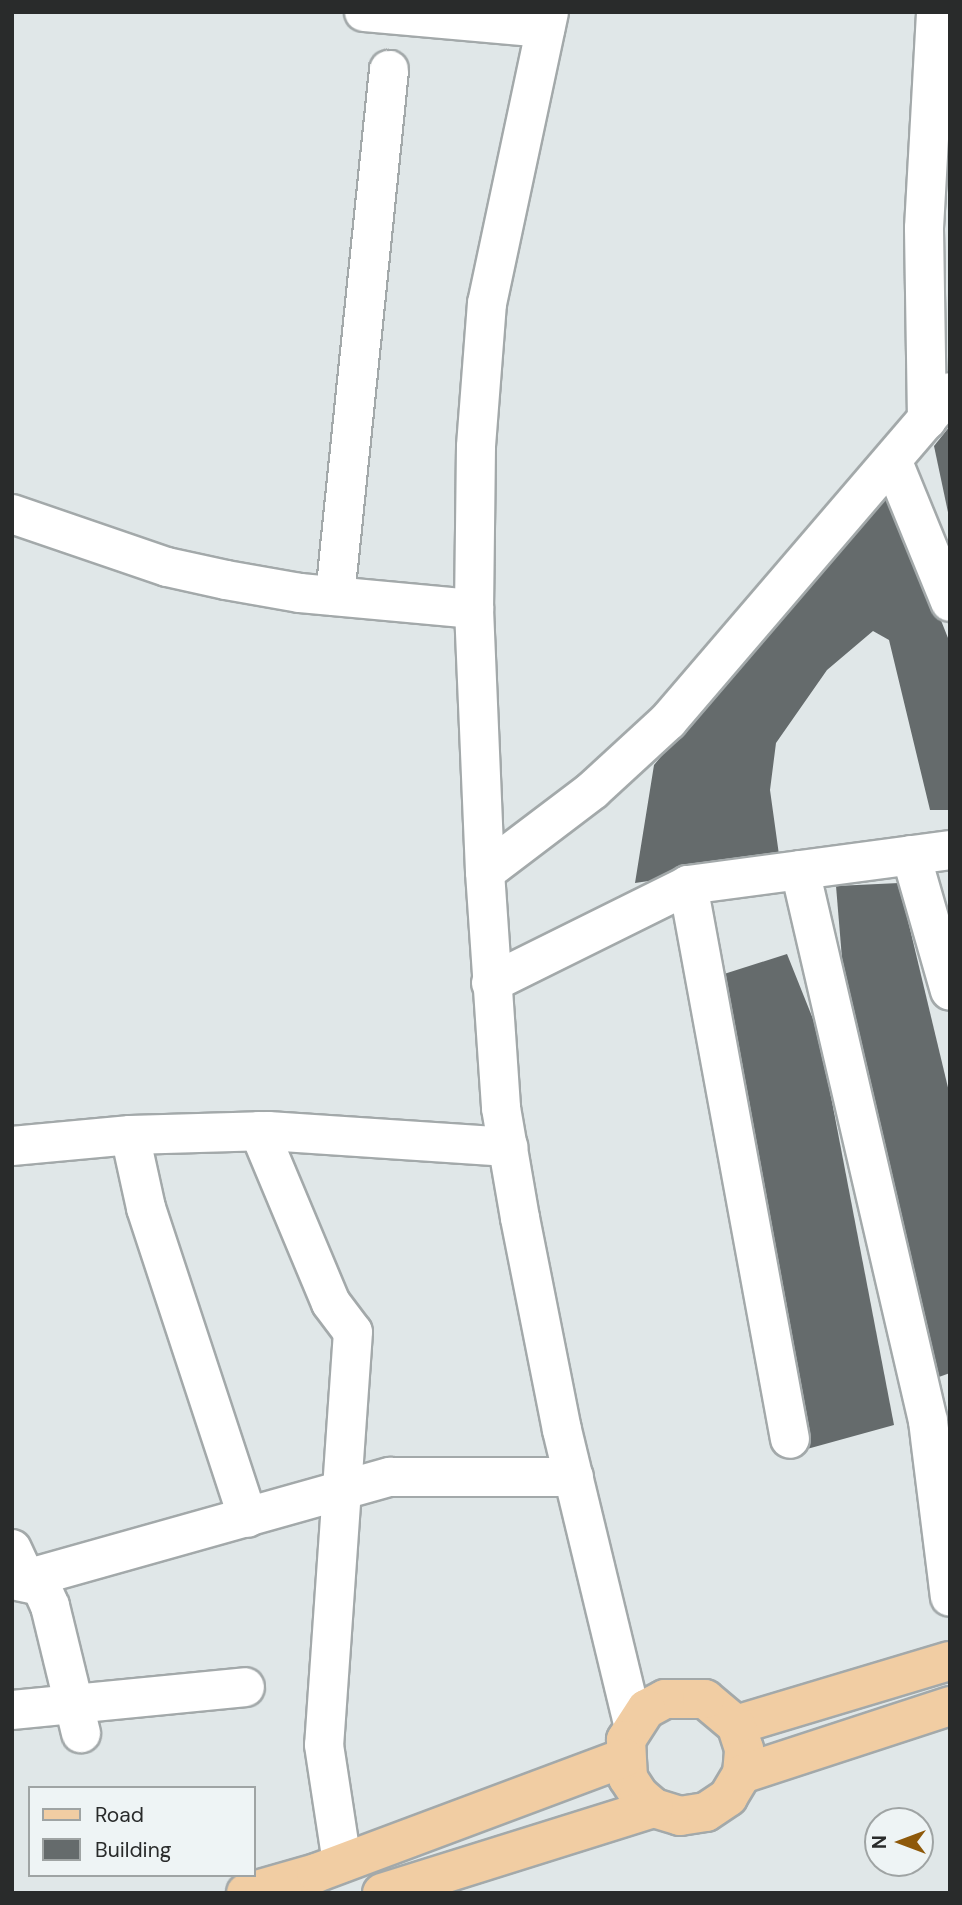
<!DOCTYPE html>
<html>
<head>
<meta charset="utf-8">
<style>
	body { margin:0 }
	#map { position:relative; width:962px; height:1905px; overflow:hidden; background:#e0e7e8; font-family:"DM Sans",sans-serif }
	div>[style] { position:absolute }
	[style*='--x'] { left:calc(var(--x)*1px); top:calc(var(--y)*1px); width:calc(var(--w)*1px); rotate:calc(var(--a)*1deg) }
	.building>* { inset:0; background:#656b6c }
	.roads { filter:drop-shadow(2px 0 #a3a9aa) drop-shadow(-2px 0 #a3a9aa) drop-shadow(0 2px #a3a9aa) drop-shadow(0 -2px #a3a9aa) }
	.minor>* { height:38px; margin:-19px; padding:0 19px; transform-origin:19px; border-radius:19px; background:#fff }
	.major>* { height:38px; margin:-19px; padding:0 19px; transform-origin:19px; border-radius:19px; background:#f1cda3 }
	span { translate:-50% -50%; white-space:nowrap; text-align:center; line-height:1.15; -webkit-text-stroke:7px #eef4f5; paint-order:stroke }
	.frame { position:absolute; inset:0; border:14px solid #292b2b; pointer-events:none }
	.legend { position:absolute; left:28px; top:1786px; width:228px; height:91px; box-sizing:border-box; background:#eef4f5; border:2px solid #9fa4a4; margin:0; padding:9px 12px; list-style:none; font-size:21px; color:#292b2b }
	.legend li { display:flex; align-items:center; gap:14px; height:35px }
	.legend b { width:35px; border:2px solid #9fa4a4 }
	.north { position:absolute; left:864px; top:1807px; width:70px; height:70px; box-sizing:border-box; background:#eef4f5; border:2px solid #9fa4a4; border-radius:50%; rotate:270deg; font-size:19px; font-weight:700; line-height:28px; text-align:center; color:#292b2b }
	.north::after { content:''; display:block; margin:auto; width:24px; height:32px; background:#8e590a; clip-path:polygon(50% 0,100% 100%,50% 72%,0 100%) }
</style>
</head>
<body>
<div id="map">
	<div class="building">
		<i style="clip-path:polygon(950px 426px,950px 517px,949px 517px,934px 446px)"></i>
		<i style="clip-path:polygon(887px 485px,950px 643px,950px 810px,930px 810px,889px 640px,873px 631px,827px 670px,776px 743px,770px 790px,780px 862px,635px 883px,654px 765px)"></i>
		<i style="clip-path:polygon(899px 883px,950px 1096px,950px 1373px,936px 1378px,848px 1031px,836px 886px)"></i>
		<i style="clip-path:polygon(787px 954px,819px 1034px,894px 1425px,807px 1449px,724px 974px)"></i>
	</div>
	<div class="roads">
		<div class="minor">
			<i style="--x:364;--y:12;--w:182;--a:5.1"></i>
			<i style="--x:549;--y:12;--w:298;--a:102"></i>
			<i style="--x:487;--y:303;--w:144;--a:94.4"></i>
			<i style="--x:476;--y:447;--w:162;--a:90.7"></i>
			<i style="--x:474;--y:609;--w:263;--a:87.6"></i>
			<i style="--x:485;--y:872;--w:237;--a:86.1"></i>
			<i style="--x:501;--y:1108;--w:112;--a:80.2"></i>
			<i style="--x:520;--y:1218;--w:216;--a:78.8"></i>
			<i style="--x:562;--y:1430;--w:302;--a:76.4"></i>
			<i style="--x:927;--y:420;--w:192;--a:-90.9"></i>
			<i style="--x:924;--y:228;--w:216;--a:-86.8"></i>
			<i style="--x:893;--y:462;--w:151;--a:67.8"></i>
			<i style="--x:12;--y:514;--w:164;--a:18.9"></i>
			<i style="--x:167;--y:567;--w:60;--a:12.4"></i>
			<i style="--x:226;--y:580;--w:75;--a:10"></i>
			<i style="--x:300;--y:593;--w:175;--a:5.3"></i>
			<i style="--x:335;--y:596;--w:529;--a:-84.14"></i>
			<i style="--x:911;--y:855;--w:141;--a:74"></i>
			<i style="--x:800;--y:870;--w:566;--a:76.92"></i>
			<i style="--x:928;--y:1421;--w:177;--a:82.9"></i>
			<i style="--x:485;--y:872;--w:136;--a:-37.2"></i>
			<i style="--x:593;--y:790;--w:102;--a:-42.6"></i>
			<i style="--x:668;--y:721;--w:433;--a:-49.4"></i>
			<i style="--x:688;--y:885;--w:563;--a:79.57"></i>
			<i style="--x:491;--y:983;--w:220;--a:-26.4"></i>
			<i style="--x:688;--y:885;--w:264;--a:-7.6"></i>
			<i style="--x:259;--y:1131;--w:186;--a:67.3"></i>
			<i style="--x:331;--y:1303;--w:36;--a:53"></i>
			<i style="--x:353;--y:1332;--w:414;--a:94"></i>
			<i style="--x:324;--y:1745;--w:119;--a:81.3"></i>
			<i style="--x:130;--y:1135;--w:138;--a:-1.7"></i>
			<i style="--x:268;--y:1131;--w:241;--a:3.8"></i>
			<i style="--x:12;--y:1146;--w:119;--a:-5.3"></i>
			<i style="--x:130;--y:1135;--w:75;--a:77.6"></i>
			<i style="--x:146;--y:1208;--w:326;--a:71.8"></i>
			<i style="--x:12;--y:1549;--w:33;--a:65"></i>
			<i style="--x:26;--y:1579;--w:378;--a:-15.7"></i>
			<i style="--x:390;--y:1477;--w:184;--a:0"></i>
			<i style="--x:12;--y:1580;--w:30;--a:12"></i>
			<i style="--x:41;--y:1586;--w:22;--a:66"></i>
			<i style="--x:50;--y:1606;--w:131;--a:76.3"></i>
			<i style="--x:12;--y:1710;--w:234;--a:-5.6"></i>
		</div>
		<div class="major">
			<i style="--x:736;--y:1725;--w:223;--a:-16.7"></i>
			<i style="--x:742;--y:1774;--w:25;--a:-85"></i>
			<i style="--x:744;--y:1749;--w:25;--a:-108"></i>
			<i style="--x:736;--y:1725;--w:40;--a:-140"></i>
			<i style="--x:705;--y:1699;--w:40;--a:180"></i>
			<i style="--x:665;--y:1699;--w:21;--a:152"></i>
			<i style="--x:646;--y:1709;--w:37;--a:123"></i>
			<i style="--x:626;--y:1740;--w:38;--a:87"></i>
			<i style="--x:628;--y:1778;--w:20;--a:57"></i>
			<i style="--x:639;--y:1795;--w:20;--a:41"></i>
			<i style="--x:654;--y:1808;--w:27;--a:17"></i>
			<i style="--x:680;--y:1816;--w:26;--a:-9"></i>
			<i style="--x:706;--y:1812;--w:27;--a:-34"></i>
			<i style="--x:728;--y:1797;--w:27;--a:-59"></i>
			<i style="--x:742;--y:1774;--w:219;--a:-18.1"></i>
			<i style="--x:246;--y:1893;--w:73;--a:-15.9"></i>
			<i style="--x:316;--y:1873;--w:329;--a:-20.5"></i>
			<i style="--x:382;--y:1893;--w:285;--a:-17.4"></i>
		</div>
	</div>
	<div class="frame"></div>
	<ul class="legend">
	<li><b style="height:9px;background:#f1cda3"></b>Road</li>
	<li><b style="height:19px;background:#656b6c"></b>Building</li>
	</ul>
	<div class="north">N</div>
</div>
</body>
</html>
